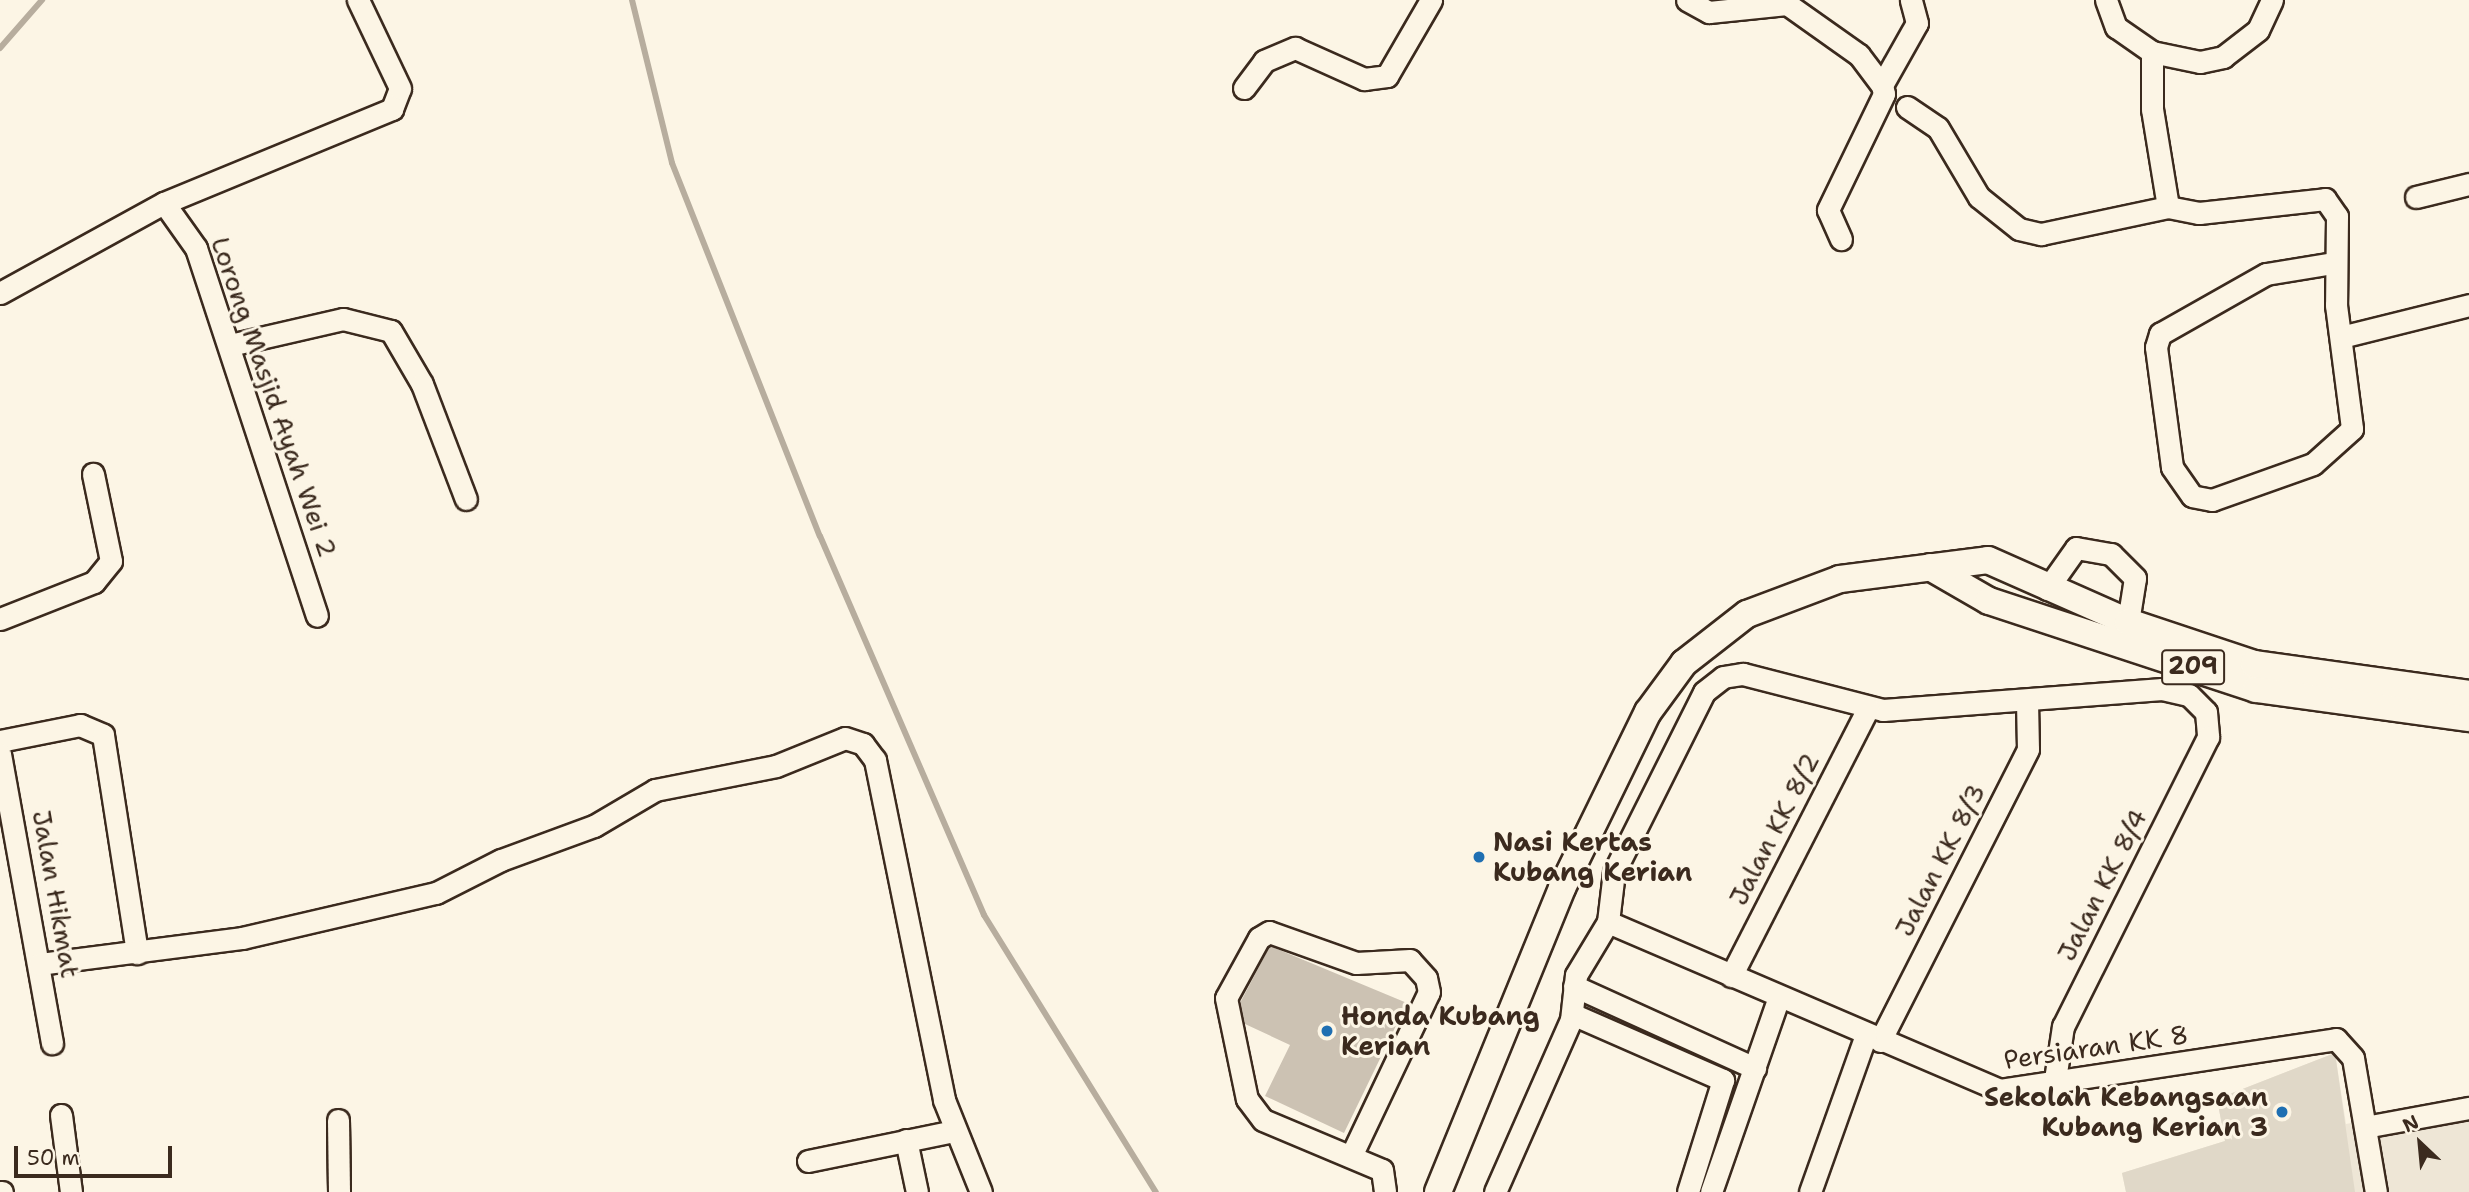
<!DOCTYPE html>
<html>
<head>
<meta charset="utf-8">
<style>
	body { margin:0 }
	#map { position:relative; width:2469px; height:1192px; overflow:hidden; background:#fcf5e5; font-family:"Shantell Sans",sans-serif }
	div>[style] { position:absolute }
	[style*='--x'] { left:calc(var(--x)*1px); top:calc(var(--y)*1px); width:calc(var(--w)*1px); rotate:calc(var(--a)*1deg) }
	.built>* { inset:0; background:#eee6d6 }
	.green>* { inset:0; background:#e0d8c8 }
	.stream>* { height:6px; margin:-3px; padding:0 3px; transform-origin:3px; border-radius:3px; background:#b7ad9e }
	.building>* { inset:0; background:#ccc2b3 }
	.roads { filter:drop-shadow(2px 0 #3b2a1e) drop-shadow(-2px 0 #3b2a1e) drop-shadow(0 2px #3b2a1e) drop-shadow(0 -2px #3b2a1e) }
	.minor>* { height:21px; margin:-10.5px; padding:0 10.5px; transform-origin:10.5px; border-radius:10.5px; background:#fcf5e5 }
	.major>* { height:26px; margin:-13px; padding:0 13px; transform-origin:13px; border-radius:13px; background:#fcf5e5 }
	.dots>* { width:19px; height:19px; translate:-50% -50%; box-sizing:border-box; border:4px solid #fcf5e5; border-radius:50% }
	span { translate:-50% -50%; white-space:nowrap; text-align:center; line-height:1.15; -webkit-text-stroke:6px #fcf5e5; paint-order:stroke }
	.shield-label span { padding:2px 5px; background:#fcf5e5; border:2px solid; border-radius:5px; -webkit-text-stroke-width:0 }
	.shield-label { font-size:24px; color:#3b2a1e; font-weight:700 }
	.street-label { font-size:26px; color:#3b2a1e }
	.poi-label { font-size:26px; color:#3b2a1e; font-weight:700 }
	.left { translate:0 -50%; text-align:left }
	.right { translate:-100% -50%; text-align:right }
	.north { position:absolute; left:2385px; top:1108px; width:70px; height:70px; -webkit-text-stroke:5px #fcf5e5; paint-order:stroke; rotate:334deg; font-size:19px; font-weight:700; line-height:28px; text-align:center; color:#3b2a1e }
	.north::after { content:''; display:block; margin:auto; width:24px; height:32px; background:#3b2a1e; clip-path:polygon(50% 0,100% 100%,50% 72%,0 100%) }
	.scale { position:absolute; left:14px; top:1146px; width:158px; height:32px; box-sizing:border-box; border:4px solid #3b2a1e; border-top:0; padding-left:9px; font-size:21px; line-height:24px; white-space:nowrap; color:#3b2a1e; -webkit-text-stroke:5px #fcf5e5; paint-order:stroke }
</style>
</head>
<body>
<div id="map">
	<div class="built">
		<i style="clip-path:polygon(2335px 1053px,2346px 1124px,2469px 1101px,2469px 1192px,2126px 1192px,2122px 1173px,2225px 1141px,2217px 1099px)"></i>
	</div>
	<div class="green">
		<i style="clip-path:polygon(2335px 1053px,2355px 1192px,2126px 1192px,2122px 1173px,2225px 1141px,2217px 1099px)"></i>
	</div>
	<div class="stream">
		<i style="--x:632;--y:0;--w:168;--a:76.2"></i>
		<i style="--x:672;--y:163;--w:401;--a:68.4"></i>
		<i style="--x:820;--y:536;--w:413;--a:66.6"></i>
		<i style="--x:984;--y:915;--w:326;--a:58.2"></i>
		<i style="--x:0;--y:48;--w:64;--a:-48.8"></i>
	</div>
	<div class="building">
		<i style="clip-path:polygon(1270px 946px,1407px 1003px,1344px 1133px,1265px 1096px,1290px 1045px,1245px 1024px,1240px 1003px)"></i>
	</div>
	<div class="roads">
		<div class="minor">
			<i style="--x:1687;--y:0;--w:25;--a:29"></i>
			<i style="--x:1709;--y:12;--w:78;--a:-5.9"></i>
			<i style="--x:1787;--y:4;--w:88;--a:35.3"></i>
			<i style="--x:1859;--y:55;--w:38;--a:53"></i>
			<i style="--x:1882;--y:85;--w:9;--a:77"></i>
			<i style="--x:1884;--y:94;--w:129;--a:115.8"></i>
			<i style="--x:1828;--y:210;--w:32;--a:66"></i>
			<i style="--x:2106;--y:0;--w:29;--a:70"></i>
			<i style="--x:2116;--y:27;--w:44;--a:34.8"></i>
			<i style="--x:2152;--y:52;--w:57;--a:90"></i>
			<i style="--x:2152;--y:109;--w:99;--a:80.7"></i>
			<i style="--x:2168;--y:207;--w:32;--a:11"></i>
			<i style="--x:2199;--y:213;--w:127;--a:-6.3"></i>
			<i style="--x:2325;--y:199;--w:21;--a:55"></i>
			<i style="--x:2337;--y:216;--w:89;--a:90.6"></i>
			<i style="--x:2336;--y:305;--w:125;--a:82.6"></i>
			<i style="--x:2352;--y:429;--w:52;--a:138.1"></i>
			<i style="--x:2313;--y:464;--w:107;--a:160.4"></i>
			<i style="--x:2212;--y:500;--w:20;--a:-169"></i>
			<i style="--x:2192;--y:496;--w:35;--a:-125"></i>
			<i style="--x:2172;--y:467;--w:121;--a:-97.6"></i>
			<i style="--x:2156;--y:347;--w:14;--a:-73"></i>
			<i style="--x:2160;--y:334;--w:122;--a:-29.5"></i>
			<i style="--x:2266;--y:274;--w:68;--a:-9.3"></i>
			<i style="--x:2152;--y:52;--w:49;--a:11.8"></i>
			<i style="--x:2200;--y:62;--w:24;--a:-12"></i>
			<i style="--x:2223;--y:57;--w:44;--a:-37.6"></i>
			<i style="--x:2258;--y:30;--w:33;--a:-65"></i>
			<i style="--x:1882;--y:85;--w:71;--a:-60.6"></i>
			<i style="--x:1917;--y:23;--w:24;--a:-105"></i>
			<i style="--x:1244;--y:88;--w:34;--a:-53"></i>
			<i style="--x:1264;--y:61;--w:34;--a:-23"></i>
			<i style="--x:1295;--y:48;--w:76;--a:24.2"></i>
			<i style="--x:1364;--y:79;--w:23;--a:-7"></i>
			<i style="--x:1387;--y:76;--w:88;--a:-59.9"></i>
			<i style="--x:1907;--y:107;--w:37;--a:34"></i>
			<i style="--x:1938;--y:128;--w:80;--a:59.3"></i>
			<i style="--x:1979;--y:197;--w:51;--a:38.7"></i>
			<i style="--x:2019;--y:229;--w:23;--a:13"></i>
			<i style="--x:2041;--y:234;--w:130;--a:-12"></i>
			<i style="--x:2416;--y:197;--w:55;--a:-13.8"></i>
			<i style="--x:164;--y:203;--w:55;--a:54.6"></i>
			<i style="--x:196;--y:248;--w:387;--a:71.8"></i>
			<i style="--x:0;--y:293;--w:187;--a:-28.8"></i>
			<i style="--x:164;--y:203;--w:247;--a:-22.4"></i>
			<i style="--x:392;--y:109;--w:22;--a:-69"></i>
			<i style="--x:400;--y:88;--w:98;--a:-115.5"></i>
			<i style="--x:2341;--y:337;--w:132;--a:-14"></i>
			<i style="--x:230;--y:345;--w:116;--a:-13"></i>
			<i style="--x:343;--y:319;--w:49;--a:14"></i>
			<i style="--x:391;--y:331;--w:61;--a:59.7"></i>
			<i style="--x:422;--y:384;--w:123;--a:69.1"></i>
			<i style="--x:2047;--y:589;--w:50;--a:-54.7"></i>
			<i style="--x:2076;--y:548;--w:36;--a:10"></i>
			<i style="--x:2111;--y:554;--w:34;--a:45"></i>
			<i style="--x:2135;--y:578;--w:45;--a:99"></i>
			<i style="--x:0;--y:619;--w:101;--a:-21.5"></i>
			<i style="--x:94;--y:582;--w:27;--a:-51"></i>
			<i style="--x:111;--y:561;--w:89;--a:-101.7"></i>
			<i style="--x:0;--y:741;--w:82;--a:-11.3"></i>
			<i style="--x:80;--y:725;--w:25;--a:23"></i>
			<i style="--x:103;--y:735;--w:221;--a:81.1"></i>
			<i style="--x:0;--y:754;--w:294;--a:79.8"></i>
			<i style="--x:1608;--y:922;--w:50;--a:-83.2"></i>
			<i style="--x:1614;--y:872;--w:201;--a:-63.4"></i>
			<i style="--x:1704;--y:692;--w:24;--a:-38"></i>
			<i style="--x:1723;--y:677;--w:20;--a:-9"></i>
			<i style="--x:1743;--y:674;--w:145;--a:14.4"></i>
			<i style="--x:1883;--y:710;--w:280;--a:-4.3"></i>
			<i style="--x:2162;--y:689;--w:28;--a:13"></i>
			<i style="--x:2189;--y:695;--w:24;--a:45"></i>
			<i style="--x:2206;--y:712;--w:25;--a:85"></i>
			<i style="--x:2208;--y:737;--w:323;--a:116.6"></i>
			<i style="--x:2063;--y:1026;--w:61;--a:98.5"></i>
			<i style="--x:1608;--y:922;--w:426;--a:23.2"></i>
			<i style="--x:2000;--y:1090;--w:340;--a:-8.6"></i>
			<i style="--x:2336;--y:1039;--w:25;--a:48"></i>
			<i style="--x:2353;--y:1058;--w:136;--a:80.3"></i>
			<i style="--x:39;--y:964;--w:205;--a:-7.3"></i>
			<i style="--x:242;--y:938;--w:199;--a:-13.1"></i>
			<i style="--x:436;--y:893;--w:73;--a:-26.9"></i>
			<i style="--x:501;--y:860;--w:99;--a:-20.1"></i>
			<i style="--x:594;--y:826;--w:71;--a:-30.5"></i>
			<i style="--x:655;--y:790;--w:123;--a:-11.2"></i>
			<i style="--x:776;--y:766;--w:74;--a:-22.1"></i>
			<i style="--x:845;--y:738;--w:19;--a:18"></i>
			<i style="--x:863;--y:744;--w:20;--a:53"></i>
			<i style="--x:875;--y:760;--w:347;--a:78.5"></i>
			<i style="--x:944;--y:1100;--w:99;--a:68.1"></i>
			<i style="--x:1731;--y:976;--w:301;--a:-62.9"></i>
			<i style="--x:1574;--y:986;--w:199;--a:24.4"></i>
			<i style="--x:1572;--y:1014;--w:165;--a:23.6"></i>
			<i style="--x:1723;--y:1080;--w:117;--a:107.4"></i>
			<i style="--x:1880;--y:1041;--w:327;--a:-63.1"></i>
			<i style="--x:2028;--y:749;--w:49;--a:-91.2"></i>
			<i style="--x:61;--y:1115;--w:78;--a:82.6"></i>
			<i style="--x:338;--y:1120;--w:72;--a:89.2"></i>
			<i style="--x:2365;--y:1127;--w:106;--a:-10.4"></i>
			<i style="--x:906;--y:1140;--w:53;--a:78.1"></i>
			<i style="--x:1352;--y:1154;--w:179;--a:-64.6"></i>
			<i style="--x:1429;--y:992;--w:14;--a:-102"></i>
			<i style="--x:1426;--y:978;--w:24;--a:-132"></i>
			<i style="--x:1410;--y:960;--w:54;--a:176.8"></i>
			<i style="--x:1356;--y:963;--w:92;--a:-160.4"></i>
			<i style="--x:1269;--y:932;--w:12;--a:149"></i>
			<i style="--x:1259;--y:938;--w:68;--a:118.8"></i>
			<i style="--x:1226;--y:998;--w:103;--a:78.3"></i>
			<i style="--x:1247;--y:1099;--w:26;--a:53"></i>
			<i style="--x:1263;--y:1120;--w:129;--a:22.8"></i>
			<i style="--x:1382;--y:1170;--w:22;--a:82"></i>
			<i style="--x:808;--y:1161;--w:149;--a:-11.6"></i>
			<i style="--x:0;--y:1192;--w:2;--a:0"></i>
			<i style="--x:1495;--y:1192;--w:188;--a:-66.2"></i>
			<i style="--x:1571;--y:1020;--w:45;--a:-83.7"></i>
			<i style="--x:1576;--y:975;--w:62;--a:-58.9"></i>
			<i style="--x:1711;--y:1192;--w:207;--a:-70.8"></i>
			<i style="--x:1810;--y:1192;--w:167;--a:-70.4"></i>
		</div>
		<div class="major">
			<i style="--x:1930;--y:567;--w:68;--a:30"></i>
			<i style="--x:1989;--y:601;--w:281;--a:18.2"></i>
			<i style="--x:2256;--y:689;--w:215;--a:7.8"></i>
			<i style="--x:1438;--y:1192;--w:328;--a:-67.8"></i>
			<i style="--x:1562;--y:888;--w:196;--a:-64"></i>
			<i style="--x:1648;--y:712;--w:61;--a:-53.7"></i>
			<i style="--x:1684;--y:663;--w:80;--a:-37.9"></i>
			<i style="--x:1747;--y:614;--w:99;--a:-20.6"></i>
			<i style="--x:1840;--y:579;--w:149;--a:-7.3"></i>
			<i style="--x:1988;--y:560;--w:153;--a:23.9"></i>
			<i style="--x:2128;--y:622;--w:133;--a:18.4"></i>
			<i style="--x:2254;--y:664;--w:217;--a:7.9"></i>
		</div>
	</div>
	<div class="dots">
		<i style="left:1479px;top:857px;background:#1f6fb2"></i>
		<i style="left:1327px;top:1031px;background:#1f6fb2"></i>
		<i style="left:2282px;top:1112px;background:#1f6fb2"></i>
	</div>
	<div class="shield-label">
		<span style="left:2193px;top:667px">209</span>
	</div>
	<div class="street-label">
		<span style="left:274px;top:397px;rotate:71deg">Lorong Masjid Ayah Wei 2</span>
		<span style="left:1774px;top:829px;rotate:-63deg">Jalan KK 8/2</span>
		<span style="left:1940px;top:860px;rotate:-63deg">Jalan KK 8/3</span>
		<span style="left:2102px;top:885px;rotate:-63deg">Jalan KK 8/4</span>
		<span style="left:56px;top:894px;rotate:80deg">Jalan Hikmat</span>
		<span style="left:2096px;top:1047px;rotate:-8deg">Persiaran KK 8</span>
	</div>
	<div class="poi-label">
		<span class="left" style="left:1493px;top:857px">Nasi Kertas<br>Kubang Kerian</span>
		<span class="left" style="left:1341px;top:1031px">Honda Kubang<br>Kerian</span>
		<span class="right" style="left:2268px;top:1112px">Sekolah Kebangsaan<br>Kubang Kerian 3</span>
	</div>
	<div class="north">N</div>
	<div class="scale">50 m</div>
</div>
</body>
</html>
